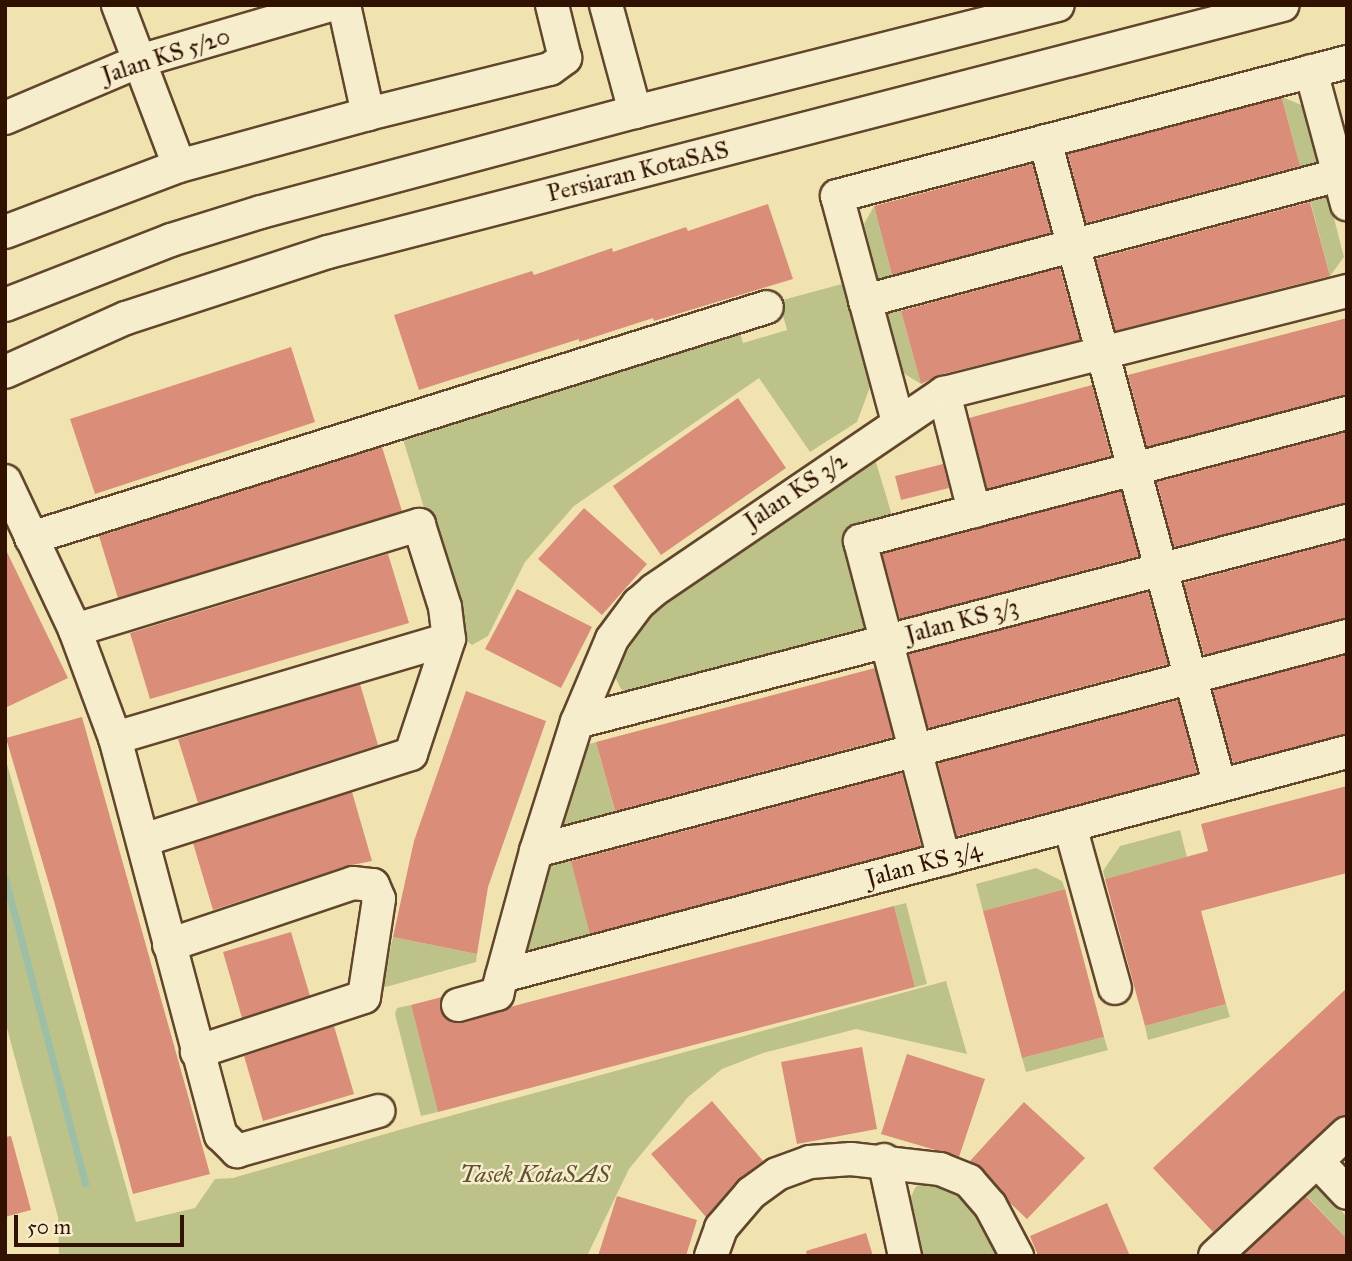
<!DOCTYPE html>
<html>
<head>
<meta charset="utf-8">
<style>
	body { margin:0 }
	#map { position:relative; width:1352px; height:1261px; overflow:hidden; background:#f1e3b0; font-family:"IM FELL Great Primer",serif }
	div>[style] { position:absolute }
	[style*='--x'] { left:calc(var(--x)*1px); top:calc(var(--y)*1px); width:calc(var(--w)*1px); rotate:calc(var(--a)*1deg) }
	.green>* { inset:0; background:#bdc388 }
	.stream>* { height:7px; margin:-3.5px; padding:0 3.5px; transform-origin:3.5px; border-radius:3.5px; background:#9bbfa7 }
	.building>* { inset:0; background:#da8d78 }
	.roads { filter:drop-shadow(2px 0 #61462c) drop-shadow(-2px 0 #61462c) drop-shadow(0 2px #61462c) drop-shadow(0 -2px #61462c) }
	.minor>* { height:32px; margin:-16px; padding:0 16px; transform-origin:16px; border-radius:16px; background:#f6edcc }
	span { translate:-50% -50%; white-space:nowrap; text-align:center; line-height:1.15; -webkit-text-stroke:5px #f6edcc; paint-order:stroke }
	.street-label { font-size:24px; color:#311200 }
	.park-label { font-size:24px; color:#625030; font-style:italic }
	.frame { position:absolute; inset:0; border:7px solid #311200; pointer-events:none }
	.scale { position:absolute; left:14px; top:1215px; width:170px; height:32px; box-sizing:border-box; border:4px solid #311200; border-top:0; padding-left:9px; font-size:21px; line-height:24px; white-space:nowrap; color:#311200; -webkit-text-stroke:5px #f6edcc; paint-order:stroke }
</style>
</head>
<body>
<div id="map">
	<div class="green">
		<i style="clip-path:polygon(1282px 97px,1304px 106px,1321px 173px,1303px 178px)"></i>
		<i style="clip-path:polygon(1327px 191px,1344px 257px,1330px 276px,1309px 196px)"></i>
		<i style="clip-path:polygon(874px 206px,895px 287px,881px 290px,864px 224px)"></i>
		<i style="clip-path:polygon(842px 284px,870px 387px,857px 422px,810px 452px,759px 378px,574px 506px,525px 562px,488px 636px,472px 645px,464px 639px,402px 436px,740px 332px,743px 343px,787px 330px,779px 301px)"></i>
		<i style="clip-path:polygon(899px 304px,921px 384px,903px 373px,885px 308px)"></i>
		<i style="clip-path:polygon(875px 459px,894px 522px,846px 535px,873px 636px,631px 696px,621px 689px,615px 677px,618px 666px,652px 612px)"></i>
		<i style="clip-path:polygon(596px 742px,618px 823px,555px 831px,583px 746px)"></i>
		<i style="clip-path:polygon(5px 757px,136px 1222px,195px 1208px,215px 1179px,233px 1178px,413px 1126px,946px 981px,967px 1054px,856px 1029px,763px 1053px,722px 1069px,688px 1097px,629px 1169px,587px 1256px,59px 1256px,58px 1217px,5px 1021px)"></i>
		<i style="clip-path:polygon(1180px 830px,1187px 857px,1105px 879px,1103px 871px,1120px 846px)"></i>
		<i style="clip-path:polygon(570px 855px,591px 935px,525px 952px,545px 861px)"></i>
		<i style="clip-path:polygon(1036px 868px,1062px 881px,1065px 889px,983px 911px,976px 884px)"></i>
		<i style="clip-path:polygon(906px 903px,927px 984px,915px 987px,894px 906px)"></i>
		<i style="clip-path:polygon(393px 937px,477px 954px,476px 962px,382px 988px)"></i>
		<i style="clip-path:polygon(1226px 1004px,1230px 1017px,1148px 1040px,1145px 1026px)"></i>
		<i style="clip-path:polygon(411px 1005px,438px 1112px,421px 1116px,395px 1014px,397px 1008px)"></i>
		<i style="clip-path:polygon(1104px 1037px,1108px 1050px,1026px 1072px,1022px 1058px)"></i>
		<i style="clip-path:polygon(933px 1177px,979px 1210px,1002px 1256px,922px 1256px,910px 1199px,915px 1188px,926px 1178px)"></i>
		<i style="clip-path:polygon(1316px 1185px,1347px 1217px,1347px 1239px,1305px 1194px)"></i>
	</div>
	<div class="stream">
		<i style="--x:5;--y:878;--w:316;--a:75.3"></i>
	</div>
	<div class="building">
		<i style="clip-path:polygon(1282px 98px,1300px 166px,1086px 223px,1068px 154px)"></i>
		<i style="clip-path:polygon(1032px 164px,1051px 233px,892px 275px,874px 206px)"></i>
		<i style="clip-path:polygon(1310px 202px,1330px 276px,1115px 331px,1096px 259px)"></i>
		<i style="clip-path:polygon(768px 204px,793px 279px,654px 321px,653px 318px,579px 342px,579px 339px,419px 390px,394px 315px,532px 271px,534px 275px,612px 248px,613px 252px,686px 227px,688px 231px)"></i>
		<i style="clip-path:polygon(1060px 268px,1080px 340px,939px 375px,921px 384px,901px 311px)"></i>
		<i style="clip-path:polygon(1347px 318px,1347px 395px,1147px 447px,1128px 375px)"></i>
		<i style="clip-path:polygon(291px 347px,315px 422px,95px 494px,70px 419px)"></i>
		<i style="clip-path:polygon(1092px 385px,1111px 456px,987px 489px,969px 418px)"></i>
		<i style="clip-path:polygon(738px 398px,786px 468px,661px 555px,613px 486px)"></i>
		<i style="clip-path:polygon(1347px 432px,1347px 503px,1174px 547px,1157px 482px)"></i>
		<i style="clip-path:polygon(382px 447px,402px 511px,118px 598px,99px 536px)"></i>
		<i style="clip-path:polygon(943px 464px,949px 488px,901px 500px,895px 476px)"></i>
		<i style="clip-path:polygon(1121px 491px,1139px 556px,900px 619px,882px 554px)"></i>
		<i style="clip-path:polygon(584px 508px,647px 564px,602px 615px,538px 559px)"></i>
		<i style="clip-path:polygon(1347px 540px,1347px 618px,1204px 655px,1184px 583px)"></i>
		<i style="clip-path:polygon(5px 548px,68px 678px,5px 708px)"></i>
		<i style="clip-path:polygon(388px 554px,409px 623px,150px 699px,130px 633px)"></i>
		<i style="clip-path:polygon(517px 589px,592px 627px,561px 688px,485px 649px)"></i>
		<i style="clip-path:polygon(1148px 592px,1168px 664px,928px 728px,909px 654px)"></i>
		<i style="clip-path:polygon(1347px 655px,1347px 734px,1233px 763px,1213px 690px)"></i>
		<i style="clip-path:polygon(875px 668px,893px 737px,615px 811px,596px 742px)"></i>
		<i style="clip-path:polygon(360px 684px,378px 745px,198px 803px,178px 739px)"></i>
		<i style="clip-path:polygon(466px 691px,546px 721px,488px 887px,477px 954px,393px 937px,414px 841px)"></i>
		<i style="clip-path:polygon(1178px 700px,1197px 773px,957px 836px,938px 763px)"></i>
		<i style="clip-path:polygon(82px 717px,210px 1174px,133px 1194px,54px 901px,6px 738px)"></i>
		<i style="clip-path:polygon(902px 773px,921px 846px,590px 934px,571px 861px)"></i>
		<i style="clip-path:polygon(1347px 786px,1347px 873px,1201px 911px,1226px 1004px,1145px 1026px,1105px 879px,1208px 851px,1201px 824px)"></i>
		<i style="clip-path:polygon(352px 792px,372px 861px,347px 866px,213px 910px,193px 843px)"></i>
		<i style="clip-path:polygon(1065px 889px,1104px 1037px,1022px 1058px,983px 911px)"></i>
		<i style="clip-path:polygon(894px 906px,915px 987px,438px 1112px,411px 1005px,442px 997px,440px 1009px,445px 1018px,453px 1023px,463px 1023px,510px 1007px)"></i>
		<i style="clip-path:polygon(291px 932px,310px 996px,242px 1018px,223px 952px)"></i>
		<i style="clip-path:polygon(1347px 988px,1347px 1115px,1334px 1120px,1213px 1232px,1153px 1168px)"></i>
		<i style="clip-path:polygon(334px 1026px,354px 1094px,263px 1121px,244px 1056px)"></i>
		<i style="clip-path:polygon(862px 1047px,877px 1129px,797px 1144px,781px 1062px)"></i>
		<i style="clip-path:polygon(907px 1054px,985px 1079px,959px 1157px,881px 1134px)"></i>
		<i style="clip-path:polygon(712px 1101px,763px 1161px,737px 1181px,706px 1217px,651px 1154px)"></i>
		<i style="clip-path:polygon(1024px 1102px,1085px 1158px,1027px 1219px,1010px 1203px,983px 1169px,970px 1161px)"></i>
		<i style="clip-path:polygon(11px 1136px,31px 1210px,5px 1217px,5px 1137px)"></i>
		<i style="clip-path:polygon(617px 1196px,697px 1220px,686px 1256px,598px 1256px)"></i>
		<i style="clip-path:polygon(1306px 1196px,1347px 1239px,1347px 1256px,1242px 1256px)"></i>
		<i style="clip-path:polygon(1107px 1203px,1130px 1256px,1038px 1256px,1030px 1236px)"></i>
		<i style="clip-path:polygon(866px 1233px,873px 1256px,807px 1256px,806px 1251px)"></i>
	</div>
	<div class="roads">
		<div class="minor">
			<i style="--x:118;--y:5;--w:172;--a:69.2"></i>
			<i style="--x:344;--y:5;--w:112;--a:77.6"></i>
			<i style="--x:606;--y:5;--w:111;--a:74.8"></i>
			<i style="--x:1311;--y:71;--w:138;--a:74.9"></i>
			<i style="--x:5;--y:118;--w:146;--a:-23"></i>
			<i style="--x:139;--y:61;--w:200;--a:-16.3"></i>
			<i style="--x:1045;--y:141;--w:668;--a:74.82"></i>
			<i style="--x:5;--y:232;--w:186;--a:-20.8"></i>
			<i style="--x:179;--y:166;--w:196;--a:-15.4"></i>
			<i style="--x:368;--y:114;--w:187;--a:-13.9"></i>
			<i style="--x:550;--y:69;--w:19;--a:-36"></i>
			<i style="--x:565;--y:58;--w:55;--a:-103.8"></i>
			<i style="--x:865;--y:301;--w:499;--a:-14.9"></i>
			<i style="--x:5;--y:305;--w:178;--a:-21.4"></i>
			<i style="--x:171;--y:240;--w:94;--a:-17.3"></i>
			<i style="--x:261;--y:212;--w:387;--a:-15"></i>
			<i style="--x:635;--y:112;--w:436;--a:-14.2"></i>
			<i style="--x:5;--y:372;--w:133;--a:-24.1"></i>
			<i style="--x:126;--y:318;--w:213;--a:-18.1"></i>
			<i style="--x:328;--y:252;--w:986;--a:-14.5"></i>
			<i style="--x:944;--y:393;--w:122;--a:75.7"></i>
			<i style="--x:898;--y:422;--w:234;--a:-105.1"></i>
			<i style="--x:837;--y:196;--w:527;--a:-14.72"></i>
			<i style="--x:5;--y:481;--w:165;--a:64.8"></i>
			<i style="--x:75;--y:630;--w:115;--a:69.7"></i>
			<i style="--x:115;--y:738;--w:411;--a:75.1"></i>
			<i style="--x:221;--y:1135;--w:23;--a:45"></i>
			<i style="--x:237;--y:1151;--w:147;--a:-15.8"></i>
			<i style="--x:31;--y:538;--w:771;--a:-17.42"></i>
			<i style="--x:75;--y:630;--w:360;--a:-17"></i>
			<i style="--x:419;--y:525;--w:86;--a:72.4"></i>
			<i style="--x:445;--y:607;--w:32;--a:83"></i>
			<i style="--x:449;--y:639;--w:121;--a:108.3"></i>
			<i style="--x:411;--y:754;--w:281;--a:162.2"></i>
			<i style="--x:577;--y:722;--w:796;--a:-14.63"></i>
			<i style="--x:115;--y:738;--w:348;--a:-16.5"></i>
			<i style="--x:1070;--y:826;--w:168;--a:74.5"></i>
			<i style="--x:536;--y:851;--w:839;--a:-14.85"></i>
			<i style="--x:944;--y:859;--w:329;--a:-104.8"></i>
			<i style="--x:860;--y:541;--w:504;--a:-14.73"></i>
			<i style="--x:169;--y:945;--w:194;--a:-18.6"></i>
			<i style="--x:353;--y:883;--w:20;--a:6"></i>
			<i style="--x:373;--y:885;--w:15;--a:67"></i>
			<i style="--x:379;--y:899;--w:99;--a:98.7"></i>
			<i style="--x:364;--y:997;--w:176;--a:161.8"></i>
			<i style="--x:502;--y:976;--w:874;--a:-14.85"></i>
			<i style="--x:458;--y:1005;--w:41;--a:-15.8"></i>
			<i style="--x:497;--y:994;--w:148;--a:-74.7"></i>
			<i style="--x:536;--y:851;--w:135;--a:-72.4"></i>
			<i style="--x:577;--y:722;--w:90;--a:-67.1"></i>
			<i style="--x:612;--y:639;--w:44;--a:-53.4"></i>
			<i style="--x:638;--y:604;--w:21;--a:-41"></i>
			<i style="--x:654;--y:590;--w:351;--a:-34.2"></i>
			<i style="--x:944;--y:393;--w:416;--a:-14.2"></i>
			<i style="--x:884;--y:1160;--w:98;--a:77.7"></i>
			<i style="--x:1318;--y:1162;--w:42;--a:46.9"></i>
			<i style="--x:711;--y:1256;--w:30;--a:-70"></i>
			<i style="--x:721;--y:1228;--w:46;--a:-49.4"></i>
			<i style="--x:751;--y:1193;--w:32;--a:-36"></i>
			<i style="--x:777;--y:1174;--w:35;--a:-20"></i>
			<i style="--x:810;--y:1162;--w:41;--a:-4.2"></i>
			<i style="--x:851;--y:1159;--w:90;--a:6.4"></i>
			<i style="--x:940;--y:1169;--w:31;--a:22"></i>
			<i style="--x:969;--y:1181;--w:32;--a:49"></i>
			<i style="--x:990;--y:1205;--w:58;--a:62.1"></i>
			<i style="--x:1215;--y:1256;--w:180;--a:-43"></i>
		</div>
	</div>
	<div class="street-label">
		<span style="left:166px;top:56px;rotate:-18deg">Jalan KS 5/20</span>
		<span style="left:638px;top:172px;rotate:-14deg">Persiaran KotaSAS</span>
		<span style="left:796px;top:491px;rotate:-34deg">Jalan KS 3/2</span>
		<span style="left:962px;top:621px;rotate:-15deg">Jalan KS 3/3</span>
		<span style="left:924px;top:864px;rotate:-15deg">Jalan KS 3/4</span>
	</div>
	<div class="park-label">
		<span style="left:535px;top:1175px">Tasek KotaSAS</span>
	</div>
	<div class="frame"></div>
	<div class="scale">50 m</div>
</div>
</body>
</html>
